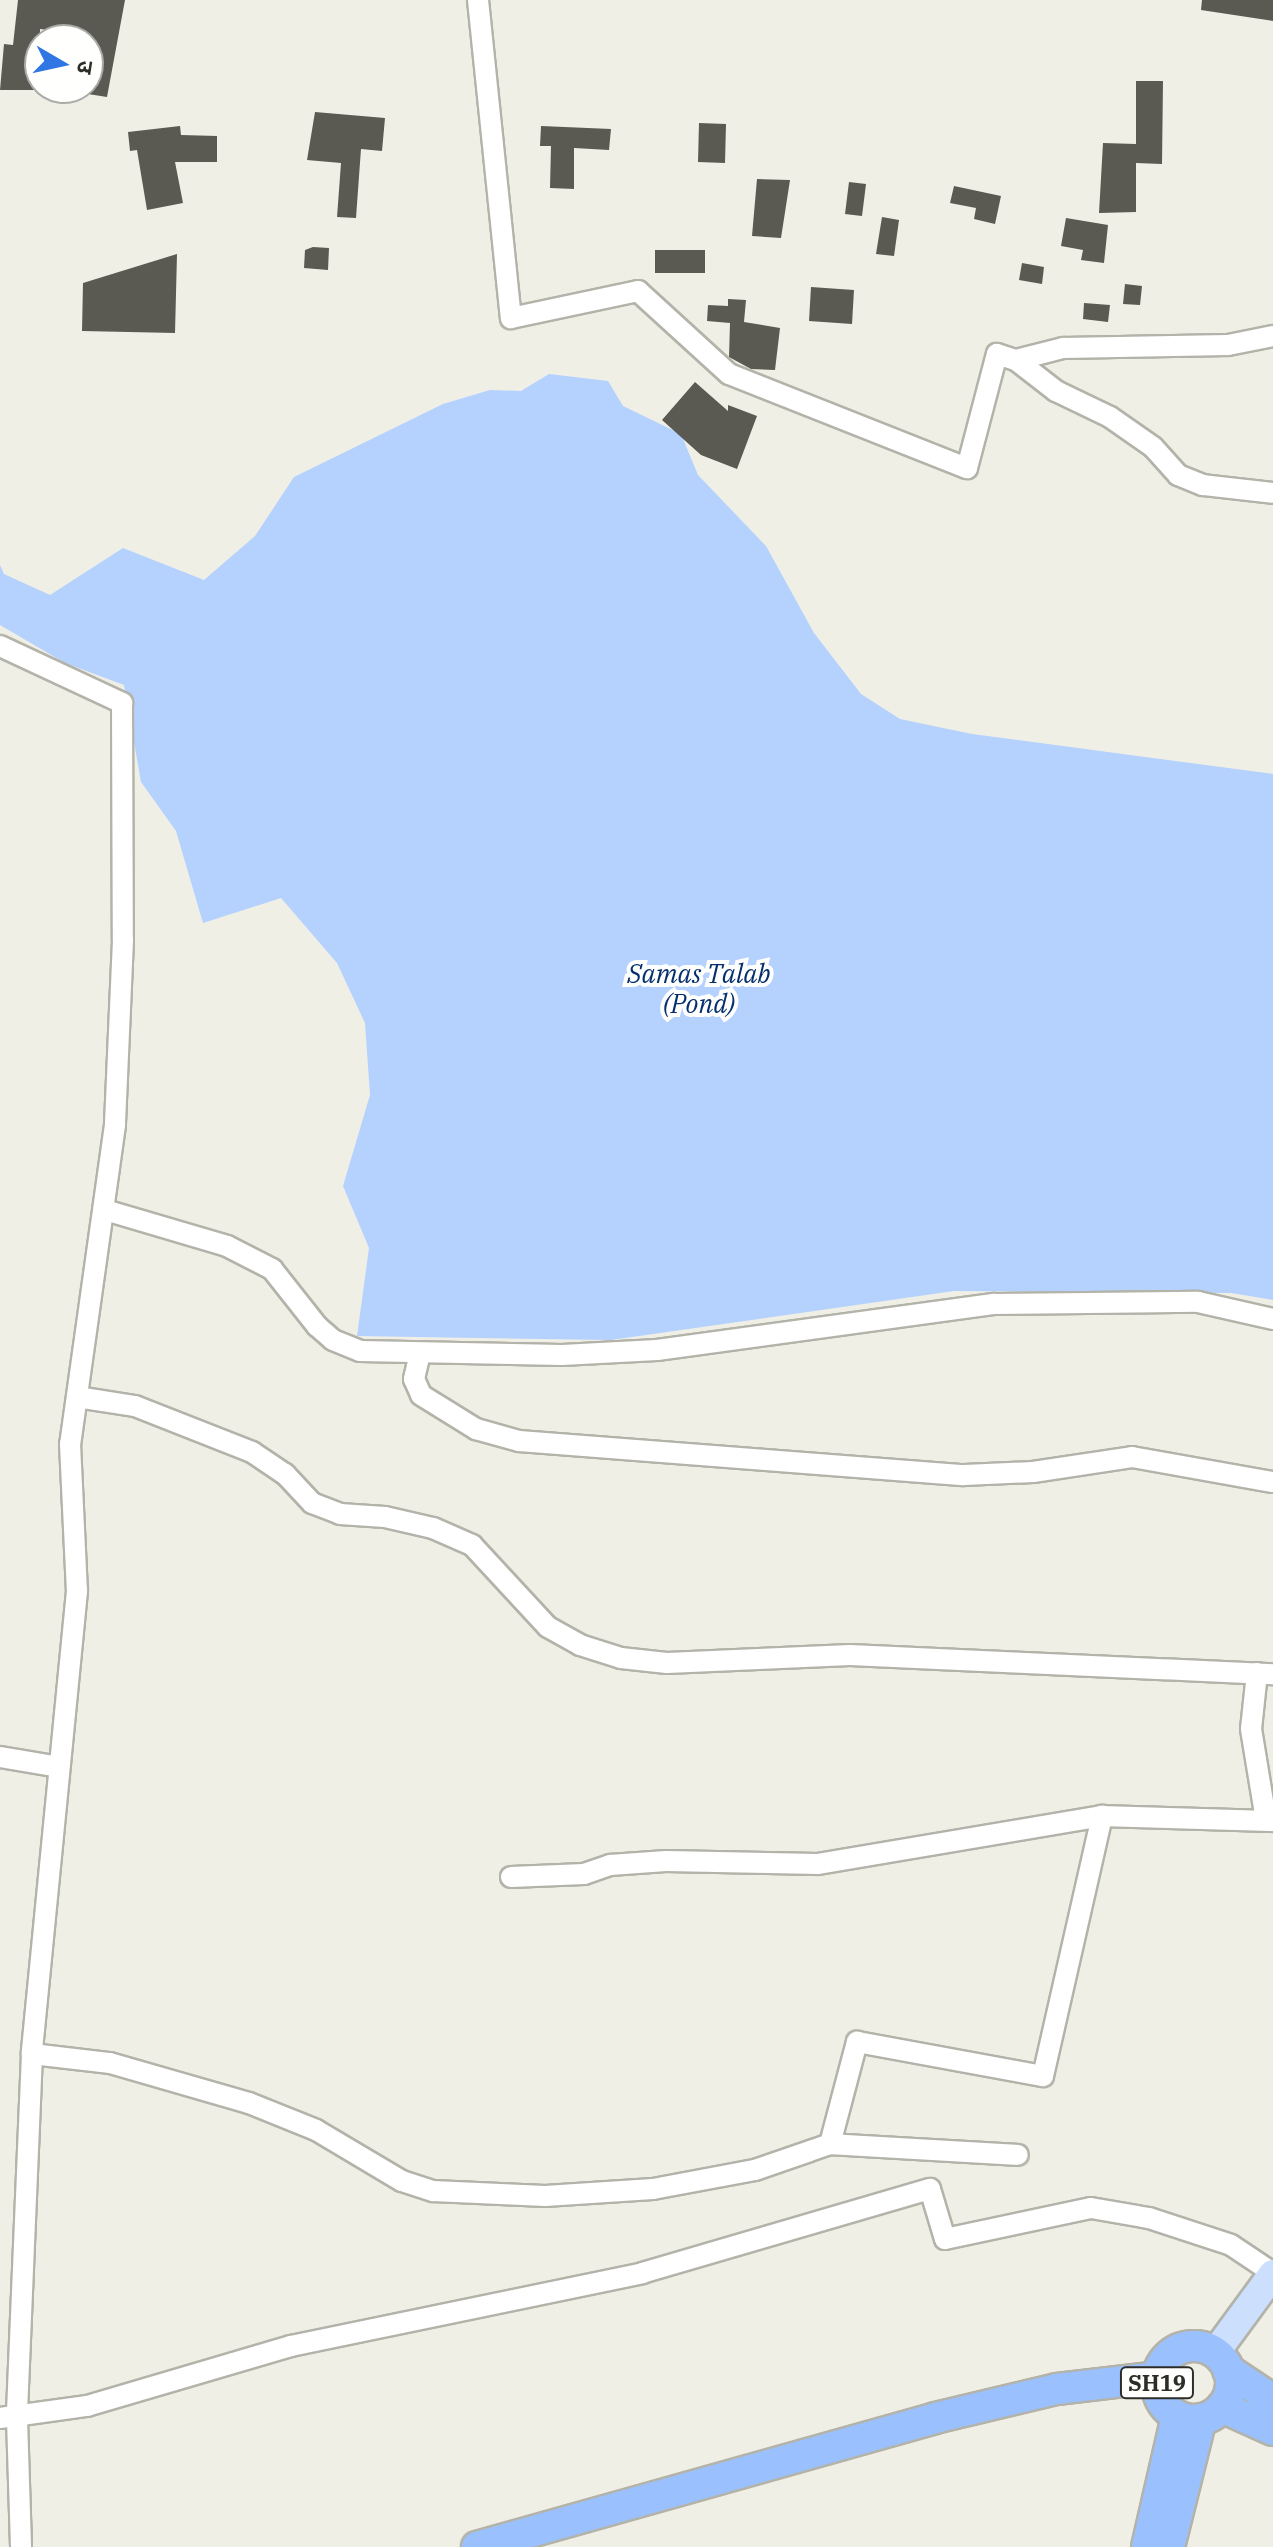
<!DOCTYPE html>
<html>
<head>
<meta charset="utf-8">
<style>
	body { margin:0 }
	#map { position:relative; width:1273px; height:2547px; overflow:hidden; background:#efefe6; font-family:"IBM Plex Serif","Noto Sans Devanagari",serif }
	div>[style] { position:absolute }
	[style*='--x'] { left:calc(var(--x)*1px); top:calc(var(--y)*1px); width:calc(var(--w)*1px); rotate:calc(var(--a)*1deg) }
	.water>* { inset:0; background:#b5d1fe }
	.building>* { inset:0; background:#5a5a53 }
	.roads { filter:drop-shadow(2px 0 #b3b3aa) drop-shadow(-2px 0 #b3b3aa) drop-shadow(0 2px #b3b3aa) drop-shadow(0 -2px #b3b3aa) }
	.street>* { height:20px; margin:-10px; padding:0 10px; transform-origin:10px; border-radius:10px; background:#fff }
	.secondary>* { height:28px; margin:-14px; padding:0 14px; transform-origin:14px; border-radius:14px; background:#cce0fe }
	.primary>* { height:30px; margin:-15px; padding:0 15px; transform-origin:15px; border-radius:15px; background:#9ac1fe }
	.primary>.ring { margin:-15px; padding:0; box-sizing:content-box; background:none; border:30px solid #9ac1fe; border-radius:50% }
	span { translate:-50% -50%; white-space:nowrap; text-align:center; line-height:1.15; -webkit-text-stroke:8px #fffffe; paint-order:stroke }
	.shield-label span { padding:2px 6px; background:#fffffe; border:2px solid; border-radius:6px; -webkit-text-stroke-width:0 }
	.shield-label { font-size:22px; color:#2c2c28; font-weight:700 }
	.water-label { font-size:26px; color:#052f6e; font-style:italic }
	.north { position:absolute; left:24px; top:24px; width:80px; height:80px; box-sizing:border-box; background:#fffffe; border:2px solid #ababa8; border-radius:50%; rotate:99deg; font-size:22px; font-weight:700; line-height:32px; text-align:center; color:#2c2c28 }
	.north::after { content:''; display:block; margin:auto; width:28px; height:36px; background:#3177e4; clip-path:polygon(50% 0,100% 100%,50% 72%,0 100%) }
</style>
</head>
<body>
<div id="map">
	<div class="water">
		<i style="clip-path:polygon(549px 374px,608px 381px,623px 406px,681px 434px,698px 475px,766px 546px,814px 633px,861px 694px,900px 719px,972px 734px,1273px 774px,1273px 1300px,1231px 1293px,954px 1291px,611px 1340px,357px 1336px,369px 1248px,343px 1186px,370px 1095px,365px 1023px,337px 963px,281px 898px,203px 923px,176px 831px,141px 782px,124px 685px,65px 663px,0 625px,0 565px,4px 574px,50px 595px,123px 548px,204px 580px,255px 536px,294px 477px,443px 404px,490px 390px,521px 391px)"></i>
	</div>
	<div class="building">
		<i style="clip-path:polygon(18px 0,125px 0,107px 97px,88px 94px,87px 35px,40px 29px,40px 90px,0 90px,4px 44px,13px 45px)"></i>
		<i style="clip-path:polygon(1202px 0,1273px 0,1273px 21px,1201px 10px)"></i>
		<i style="clip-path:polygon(1136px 81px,1163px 81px,1162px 164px,1136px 163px,1136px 212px,1099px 213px,1103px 143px,1136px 144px)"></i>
		<i style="clip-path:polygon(315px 112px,385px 118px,382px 151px,361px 149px,356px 218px,337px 217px,341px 163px,307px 160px)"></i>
		<i style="clip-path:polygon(699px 123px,726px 124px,725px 163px,698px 162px)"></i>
		<i style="clip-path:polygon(180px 126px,181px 135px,217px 136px,217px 162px,175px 162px,183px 203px,147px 210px,137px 150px,130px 151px,128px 132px)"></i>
		<i style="clip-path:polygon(541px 126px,611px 129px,609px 150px,574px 148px,574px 189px,550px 188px,551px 146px,540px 146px)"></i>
		<i style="clip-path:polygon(757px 179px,790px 180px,781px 238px,752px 236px)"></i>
		<i style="clip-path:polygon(849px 182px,866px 184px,862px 216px,845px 214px)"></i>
		<i style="clip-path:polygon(954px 186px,1001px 196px,995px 224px,974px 219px,976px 208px,950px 203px)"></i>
		<i style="clip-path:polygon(882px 217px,899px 220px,894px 256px,876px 254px)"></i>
		<i style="clip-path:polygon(1066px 218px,1108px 225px,1104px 263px,1081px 260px,1083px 250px,1061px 246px)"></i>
		<i style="clip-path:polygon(313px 247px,329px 248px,328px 270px,304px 268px,305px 250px)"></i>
		<i style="clip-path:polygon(655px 250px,705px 250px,705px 273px,655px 273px)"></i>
		<i style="clip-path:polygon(177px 254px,175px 333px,82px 331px,83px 283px)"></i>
		<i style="clip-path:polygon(1022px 263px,1044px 267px,1042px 284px,1019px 280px)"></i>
		<i style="clip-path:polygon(1125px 284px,1142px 286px,1140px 305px,1123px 304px)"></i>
		<i style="clip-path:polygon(811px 287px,854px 290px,852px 324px,809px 321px)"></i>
		<i style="clip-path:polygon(728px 299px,746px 300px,744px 322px,780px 328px,775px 370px,751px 369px,729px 357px,730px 323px,707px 321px,708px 305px,728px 306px)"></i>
		<i style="clip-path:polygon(1084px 303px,1110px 305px,1108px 322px,1083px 319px)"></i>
		<i style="clip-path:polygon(695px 382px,728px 411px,728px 405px,757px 416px,737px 469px,701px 455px,662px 420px)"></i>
	</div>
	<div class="roads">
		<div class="street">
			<i style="--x:478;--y:0;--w:320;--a:84.1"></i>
			<i style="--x:511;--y:318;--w:130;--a:-12"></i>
			<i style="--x:638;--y:291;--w:123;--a:42.4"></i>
			<i style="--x:729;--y:374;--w:256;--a:21.6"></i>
			<i style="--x:967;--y:468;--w:118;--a:-75.3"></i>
			<i style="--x:997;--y:354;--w:20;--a:18"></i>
			<i style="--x:1016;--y:360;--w:51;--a:37.8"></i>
			<i style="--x:1056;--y:391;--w:60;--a:25.7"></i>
			<i style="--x:1110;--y:417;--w:52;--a:34.9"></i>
			<i style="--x:1153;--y:447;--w:38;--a:48"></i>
			<i style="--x:1178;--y:475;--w:27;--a:22"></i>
			<i style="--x:1203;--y:485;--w:70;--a:6.5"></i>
			<i style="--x:1016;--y:360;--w:49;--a:-14.3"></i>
			<i style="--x:1063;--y:348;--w:165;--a:-1"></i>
			<i style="--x:1228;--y:345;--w:46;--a:-11.3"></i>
			<i style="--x:0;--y:646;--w:135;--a:25"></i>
			<i style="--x:122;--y:703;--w:237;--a:89.8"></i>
			<i style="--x:123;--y:940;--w:185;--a:92.5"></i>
			<i style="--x:115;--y:1125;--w:322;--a:98"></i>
			<i style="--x:70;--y:1444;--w:147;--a:87.3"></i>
			<i style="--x:77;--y:1591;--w:465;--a:95.6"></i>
			<i style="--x:32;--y:2054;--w:365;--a:92.4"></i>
			<i style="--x:17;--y:2419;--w:128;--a:88.2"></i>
			<i style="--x:105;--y:1210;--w:127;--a:16.4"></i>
			<i style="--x:227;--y:1246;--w:51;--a:27.1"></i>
			<i style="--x:272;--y:1269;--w:73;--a:51.7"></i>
			<i style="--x:317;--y:1326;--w:21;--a:41"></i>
			<i style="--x:333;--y:1340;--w:29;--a:22"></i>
			<i style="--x:360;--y:1351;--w:202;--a:1.1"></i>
			<i style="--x:562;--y:1355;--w:95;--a:-3"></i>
			<i style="--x:657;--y:1350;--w:341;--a:-7.8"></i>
			<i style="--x:995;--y:1304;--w:203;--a:-0.6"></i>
			<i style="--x:1198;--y:1302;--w:77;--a:12.8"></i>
			<i style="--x:420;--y:1353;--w:27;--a:103"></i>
			<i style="--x:414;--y:1379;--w:17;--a:66"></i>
			<i style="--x:421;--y:1395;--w:65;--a:31.7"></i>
			<i style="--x:476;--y:1429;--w:45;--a:15.6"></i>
			<i style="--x:519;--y:1441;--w:446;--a:4.4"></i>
			<i style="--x:964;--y:1475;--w:69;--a:-2.5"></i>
			<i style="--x:1033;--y:1472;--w:100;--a:-8.6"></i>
			<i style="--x:1132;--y:1457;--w:143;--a:10.1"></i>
			<i style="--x:77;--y:1397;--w:59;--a:8.8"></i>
			<i style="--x:135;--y:1406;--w:126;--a:21.5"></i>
			<i style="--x:252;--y:1452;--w:40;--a:34"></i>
			<i style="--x:285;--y:1474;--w:40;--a:47"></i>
			<i style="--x:312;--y:1503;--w:30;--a:21"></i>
			<i style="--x:340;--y:1514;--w:45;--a:3.8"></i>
			<i style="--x:385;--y:1517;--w:49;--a:12.9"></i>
			<i style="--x:433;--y:1528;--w:43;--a:23.6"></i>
			<i style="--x:472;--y:1545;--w:112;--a:47.2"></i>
			<i style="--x:548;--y:1627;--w:37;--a:29"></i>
			<i style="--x:580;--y:1645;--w:43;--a:17.6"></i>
			<i style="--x:621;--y:1658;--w:46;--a:6.2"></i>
			<i style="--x:667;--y:1663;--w:183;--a:-2.5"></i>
			<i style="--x:850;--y:1655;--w:423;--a:2.6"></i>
			<i style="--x:1257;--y:1673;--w:56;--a:96.1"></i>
			<i style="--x:1251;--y:1729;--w:92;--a:80.6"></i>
			<i style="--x:0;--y:1757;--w:60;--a:9.6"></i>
			<i style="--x:511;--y:1877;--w:73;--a:-2.4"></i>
			<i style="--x:584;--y:1874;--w:28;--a:-19"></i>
			<i style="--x:610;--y:1865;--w:56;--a:-4.1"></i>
			<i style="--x:666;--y:1861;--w:152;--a:1.1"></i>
			<i style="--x:818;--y:1864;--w:288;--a:-9.6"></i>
			<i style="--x:32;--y:2054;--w:79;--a:6.6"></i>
			<i style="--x:110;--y:2063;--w:145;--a:16.1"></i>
			<i style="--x:249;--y:2103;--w:72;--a:21.9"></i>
			<i style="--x:316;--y:2130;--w:100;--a:30.7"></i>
			<i style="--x:402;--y:2181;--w:33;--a:18"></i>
			<i style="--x:433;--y:2191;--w:112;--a:2.6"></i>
			<i style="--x:545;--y:2196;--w:108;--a:-3.7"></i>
			<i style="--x:653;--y:2189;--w:104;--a:-10.6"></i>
			<i style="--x:755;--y:2170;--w:79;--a:-19.1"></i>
			<i style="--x:830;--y:2144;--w:188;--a:3.3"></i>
			<i style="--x:830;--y:2144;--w:106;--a:-75.2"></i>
			<i style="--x:857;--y:2042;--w:189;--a:10.4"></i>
			<i style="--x:1043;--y:2076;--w:267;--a:-77.2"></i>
			<i style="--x:1102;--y:1816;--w:171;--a:1.7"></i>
			<i style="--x:0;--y:2418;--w:88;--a:-7.9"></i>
			<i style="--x:87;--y:2406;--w:213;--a:-16.4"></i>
			<i style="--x:291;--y:2346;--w:359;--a:-11.7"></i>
			<i style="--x:642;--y:2273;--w:300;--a:-16.3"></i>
			<i style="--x:930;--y:2189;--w:52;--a:73.3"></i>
			<i style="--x:945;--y:2239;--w:149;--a:-12"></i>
			<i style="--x:1091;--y:2208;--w:59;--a:9.8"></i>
			<i style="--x:1149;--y:2218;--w:86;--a:18.2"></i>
			<i style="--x:1231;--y:2245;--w:50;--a:33.7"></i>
		</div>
		<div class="secondary">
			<i style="--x:1215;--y:2353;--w:98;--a:-53.7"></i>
		</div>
		<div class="primary">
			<i class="ring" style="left:1157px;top:2346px;width:44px;height:44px"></i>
			<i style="--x:1228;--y:2370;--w:54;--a:33.7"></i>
			<i style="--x:1222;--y:2407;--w:56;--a:24.3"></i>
			<i style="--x:477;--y:2547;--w:476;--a:-15.7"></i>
			<i style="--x:935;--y:2418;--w:125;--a:-13.4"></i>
			<i style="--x:1057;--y:2389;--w:101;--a:-6.8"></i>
			<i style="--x:1147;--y:2547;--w:134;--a:-77.1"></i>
			<i style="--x:1169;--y:2547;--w:132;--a:-76"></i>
		</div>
	</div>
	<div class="shield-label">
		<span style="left:1157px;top:2383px">SH19</span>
	</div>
	<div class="water-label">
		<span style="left:699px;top:989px">Samas Talab<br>(Pond)</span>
	</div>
	<div class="north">उ</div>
</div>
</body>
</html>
